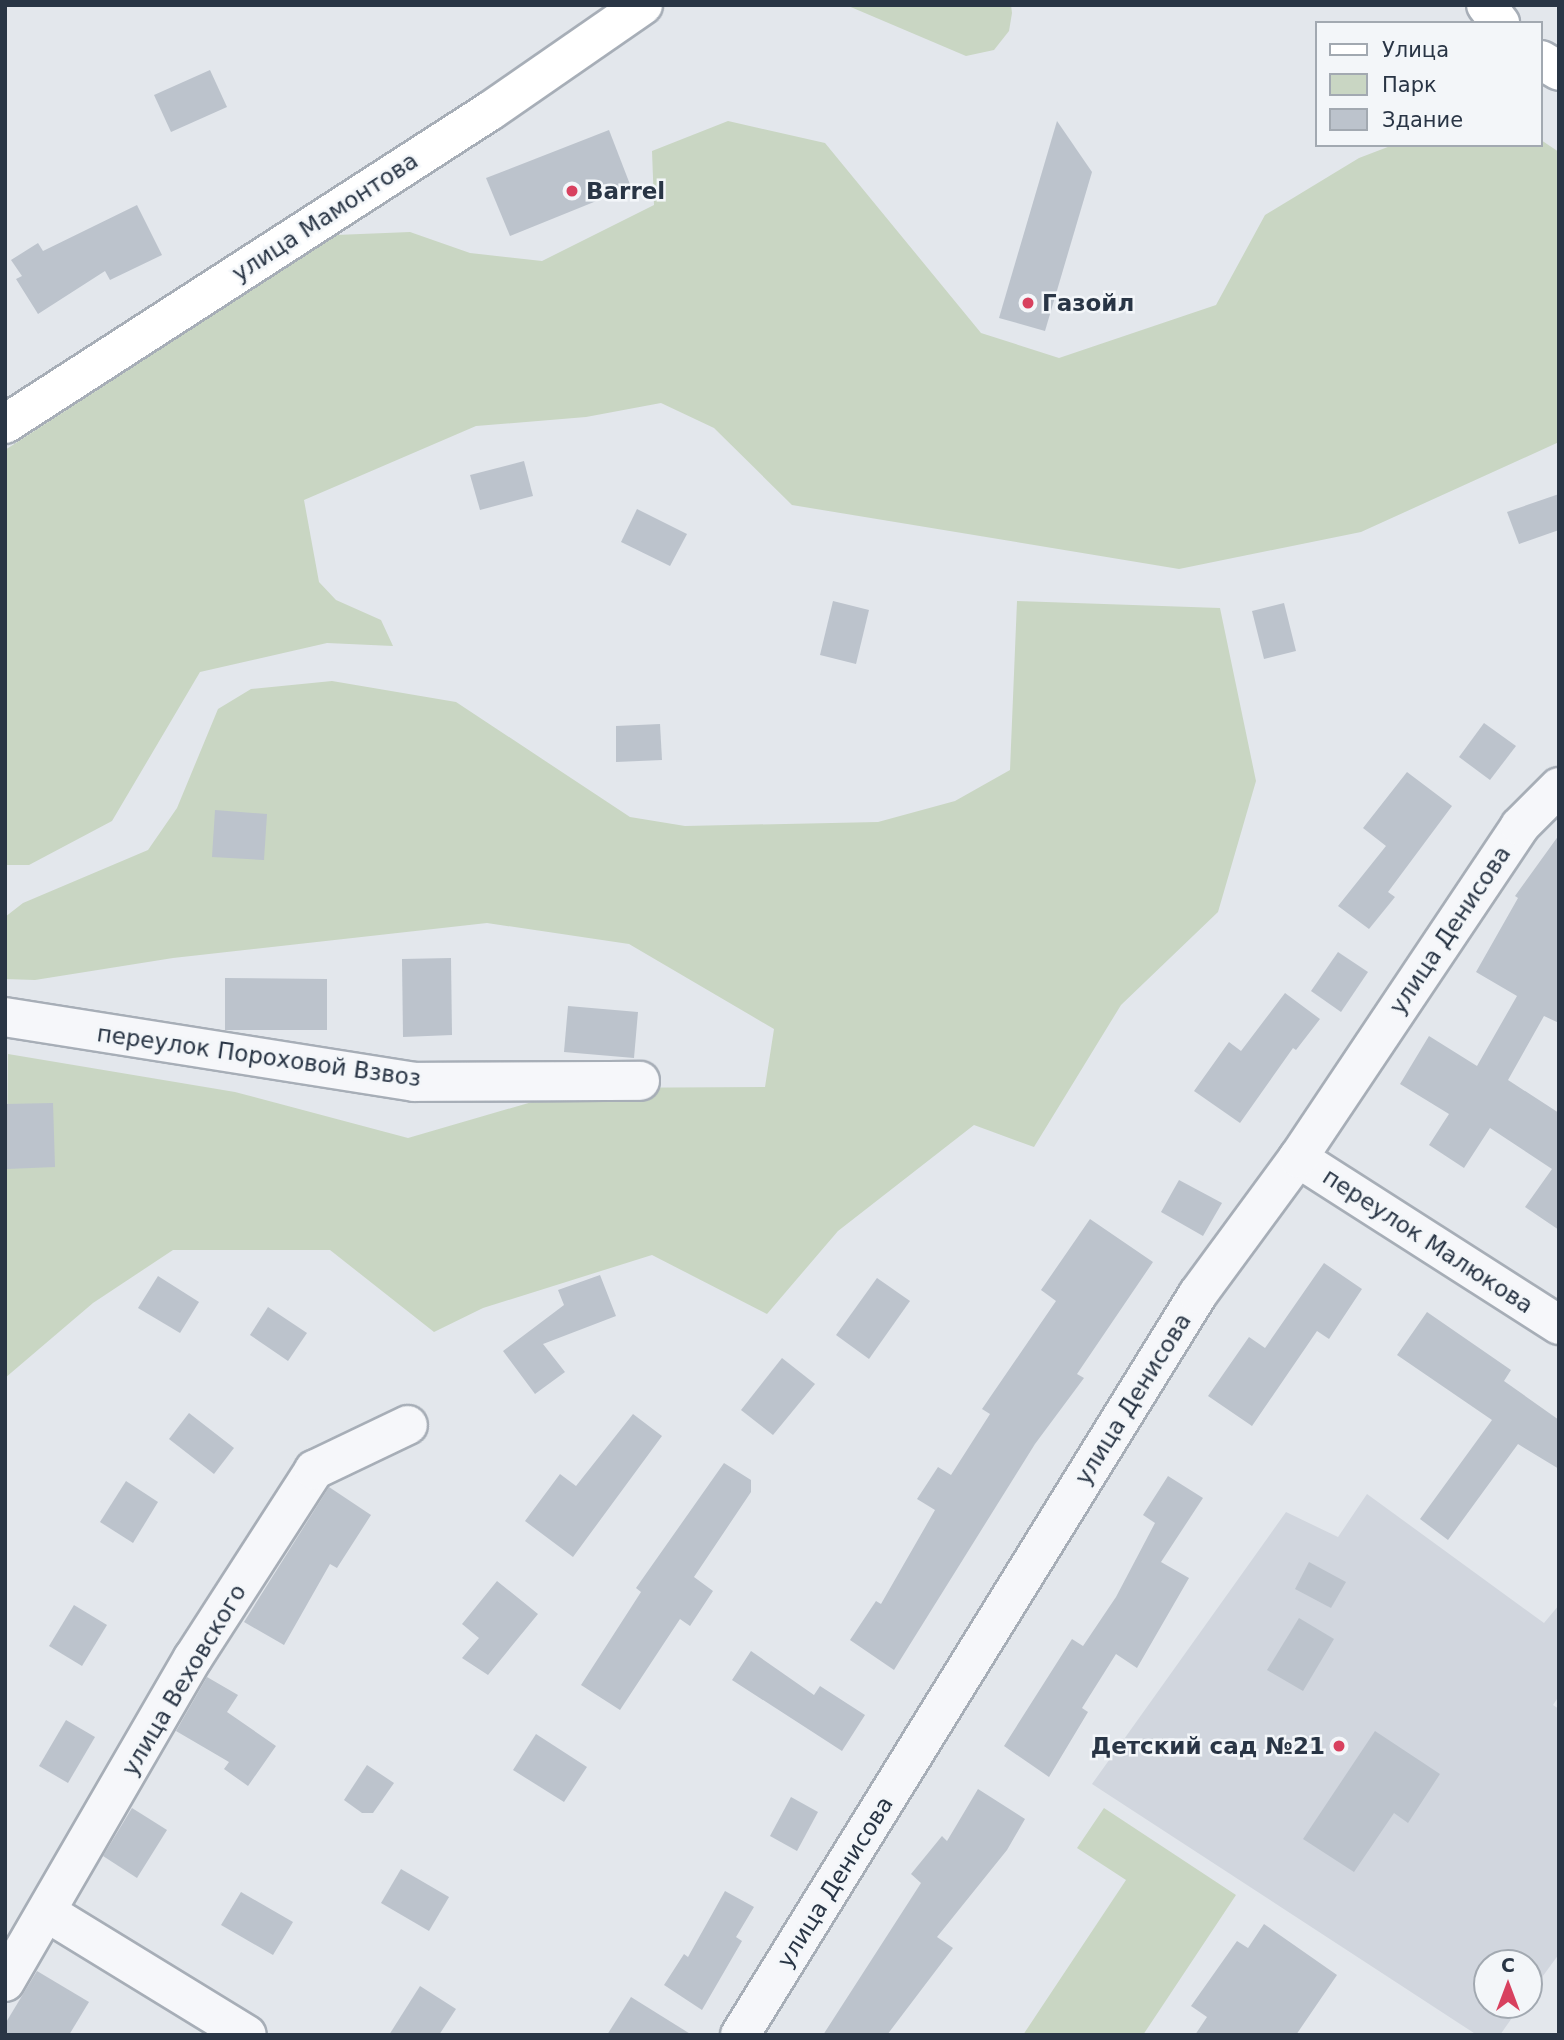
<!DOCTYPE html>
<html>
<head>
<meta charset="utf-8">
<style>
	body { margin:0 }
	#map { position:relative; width:1564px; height:2040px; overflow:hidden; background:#e3e7ec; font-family:"DejaVu Sans",sans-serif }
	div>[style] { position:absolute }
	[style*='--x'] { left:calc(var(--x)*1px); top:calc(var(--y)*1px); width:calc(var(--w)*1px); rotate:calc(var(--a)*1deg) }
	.built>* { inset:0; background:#d1d6de }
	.green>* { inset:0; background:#c9d6c3 }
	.building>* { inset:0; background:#bcc3cc }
	.roads { filter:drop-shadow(2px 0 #a7aeb7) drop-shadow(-2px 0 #a7aeb7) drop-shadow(0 2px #a7aeb7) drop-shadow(0 -2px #a7aeb7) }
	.minor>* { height:38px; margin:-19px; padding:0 19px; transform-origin:19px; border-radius:19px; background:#f6f7fa }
	.major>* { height:38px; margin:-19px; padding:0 19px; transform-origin:19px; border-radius:19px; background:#fff }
	.highway>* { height:38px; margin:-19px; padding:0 19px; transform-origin:19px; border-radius:19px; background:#fff }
	.dots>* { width:19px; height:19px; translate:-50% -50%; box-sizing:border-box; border:4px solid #f3f6f9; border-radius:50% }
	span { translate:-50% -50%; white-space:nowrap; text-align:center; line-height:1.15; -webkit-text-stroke:5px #f3f6f9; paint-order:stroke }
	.poi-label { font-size:23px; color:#293545; font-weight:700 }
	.left { translate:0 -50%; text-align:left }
	.right { translate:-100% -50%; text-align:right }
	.street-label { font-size:23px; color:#293545 }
	.frame { position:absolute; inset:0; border:7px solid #293545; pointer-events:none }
	.legend { position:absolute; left:1315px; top:21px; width:228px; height:126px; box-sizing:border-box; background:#f3f6f9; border:2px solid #a2a9b1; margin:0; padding:9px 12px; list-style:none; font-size:21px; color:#293545 }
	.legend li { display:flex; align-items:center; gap:14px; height:35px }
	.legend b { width:35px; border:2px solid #a2a9b1 }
	.north { position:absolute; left:1473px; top:1949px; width:70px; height:70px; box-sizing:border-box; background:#f3f6f9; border:2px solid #a2a9b1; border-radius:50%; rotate:0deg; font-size:19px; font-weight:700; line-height:28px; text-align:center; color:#293545 }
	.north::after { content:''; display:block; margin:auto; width:24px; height:32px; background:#d8415f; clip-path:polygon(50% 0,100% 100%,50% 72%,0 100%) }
</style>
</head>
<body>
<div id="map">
	<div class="built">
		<i style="clip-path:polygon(1367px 1494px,1544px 1623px,1559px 1605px,1559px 1696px,1553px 1705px,1559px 1709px,1559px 1954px,1529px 1995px,1529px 1963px,1487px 1963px,1487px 2005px,1521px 2005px,1500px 2035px,1477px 2035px,1092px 1784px,1286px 1512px,1338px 1537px)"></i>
	</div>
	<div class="green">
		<i style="clip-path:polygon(846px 5px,1011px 5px,1012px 13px,1009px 31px,994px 50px,966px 56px)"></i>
		<i style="clip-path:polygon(728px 121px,825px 143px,981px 333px,1059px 358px,1216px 305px,1265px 215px,1359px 158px,1393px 145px,1541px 145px,1541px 140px,1559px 152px,1559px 442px,1361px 532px,1179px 569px,792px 505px,714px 428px,661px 403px,586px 417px,476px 426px,304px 500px,319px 582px,336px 600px,381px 620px,393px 646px,327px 643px,200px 672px,112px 821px,29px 865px,5px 865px,5px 450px,336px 235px,410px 232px,470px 253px,542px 261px,654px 205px,652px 151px)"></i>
		<i style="clip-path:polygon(1017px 601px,1220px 608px,1256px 781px,1218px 912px,1121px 1005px,1034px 1147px,974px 1125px,838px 1231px,767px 1314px,652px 1255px,483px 1308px,434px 1332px,330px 1250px,173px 1250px,93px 1303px,5px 1378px,8px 1054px,235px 1092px,408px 1138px,580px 1088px,765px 1087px,774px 1029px,629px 944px,487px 923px,173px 958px,35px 980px,5px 979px,5px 917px,23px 903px,148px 850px,177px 808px,218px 709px,251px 689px,332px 681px,456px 702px,630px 817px,685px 826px,878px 822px,955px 801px,1010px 770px)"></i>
		<i style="clip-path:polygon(1104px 1808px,1236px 1895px,1143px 2035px,1023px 2035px,1126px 1880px,1077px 1848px)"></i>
	</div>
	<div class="building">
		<i style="clip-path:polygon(210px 70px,227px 107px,171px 132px,154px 95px)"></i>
		<i style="clip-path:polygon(1057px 121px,1092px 172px,1045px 331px,999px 318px)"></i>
		<i style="clip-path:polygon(609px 130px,631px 187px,510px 236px,486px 178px)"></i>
		<i style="clip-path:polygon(137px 205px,162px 255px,110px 280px,105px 271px,38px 314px,16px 279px,22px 276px,11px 260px,38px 243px,43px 251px)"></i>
		<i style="clip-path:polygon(524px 461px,533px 496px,480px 510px,470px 475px)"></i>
		<i style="clip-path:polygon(1559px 494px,1559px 530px,1519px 544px,1507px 512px)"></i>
		<i style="clip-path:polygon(637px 509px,687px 534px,670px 566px,621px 542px)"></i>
		<i style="clip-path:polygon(833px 601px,869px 610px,856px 664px,820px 655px)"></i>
		<i style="clip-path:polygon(1284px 603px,1296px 651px,1264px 659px,1252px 611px)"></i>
		<i style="clip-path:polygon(1484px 723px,1516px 746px,1490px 780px,1459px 757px)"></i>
		<i style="clip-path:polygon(660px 724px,662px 760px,616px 762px,616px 726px)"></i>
		<i style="clip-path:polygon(1407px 772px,1452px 806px,1388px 892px,1395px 897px,1369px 929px,1338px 906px,1386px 846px,1363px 828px)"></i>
		<i style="clip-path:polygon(215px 810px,267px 814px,264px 860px,212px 857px)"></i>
		<i style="clip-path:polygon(1559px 835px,1559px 1023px,1544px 1016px,1508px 1080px,1559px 1113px,1559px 1230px,1525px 1207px,1552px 1169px,1490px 1128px,1464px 1168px,1429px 1145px,1449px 1114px,1400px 1084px,1429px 1036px,1477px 1066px,1517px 996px,1476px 972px,1518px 898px,1515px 896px)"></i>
		<i style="clip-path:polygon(1338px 952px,1368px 972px,1341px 1012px,1311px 991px)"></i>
		<i style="clip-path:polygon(451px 958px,452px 1035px,403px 1037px,402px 959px)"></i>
		<i style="clip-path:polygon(225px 978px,327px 979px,327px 1030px,225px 1030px)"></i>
		<i style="clip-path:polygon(1285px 993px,1320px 1019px,1296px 1050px,1293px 1048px,1240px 1123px,1194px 1091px,1229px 1042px,1241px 1051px)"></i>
		<i style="clip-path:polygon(568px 1006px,638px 1012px,634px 1058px,564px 1052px)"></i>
		<i style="clip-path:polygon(53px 1103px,55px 1167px,7px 1169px,5px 1104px)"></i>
		<i style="clip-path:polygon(1179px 1180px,1222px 1203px,1203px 1236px,1161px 1212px)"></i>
		<i style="clip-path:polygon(1090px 1219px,1153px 1262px,1077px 1374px,1084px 1378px,1035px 1444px,894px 1670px,850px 1640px,876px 1601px,881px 1604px,935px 1510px,917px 1499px,938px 1467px,951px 1475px,990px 1414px,982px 1409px,1056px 1301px,1041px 1290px)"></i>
		<i style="clip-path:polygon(1324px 1263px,1362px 1289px,1329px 1339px,1317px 1331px,1252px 1426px,1208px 1396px,1249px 1337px,1265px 1348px)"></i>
		<i style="clip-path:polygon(600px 1275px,616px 1316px,543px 1344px,565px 1372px,535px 1394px,503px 1351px,564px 1305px,558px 1290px)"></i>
		<i style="clip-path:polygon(158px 1276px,199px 1302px,180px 1333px,138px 1308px)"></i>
		<i style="clip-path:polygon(877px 1278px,910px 1301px,869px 1359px,836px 1335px)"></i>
		<i style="clip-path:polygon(268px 1307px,307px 1333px,288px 1361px,250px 1335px)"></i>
		<i style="clip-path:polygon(1427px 1312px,1511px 1370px,1504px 1381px,1559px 1420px,1559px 1469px,1518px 1444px,1448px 1540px,1420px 1519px,1492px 1420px,1397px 1355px)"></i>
		<i style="clip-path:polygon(782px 1358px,815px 1384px,773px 1435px,741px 1410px)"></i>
		<i style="clip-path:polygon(189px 1413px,234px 1448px,214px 1474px,169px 1439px)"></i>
		<i style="clip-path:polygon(633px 1414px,662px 1436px,573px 1557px,525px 1521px,560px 1474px,576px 1486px)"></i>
		<i style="clip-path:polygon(724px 1463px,751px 1480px,751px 1492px,694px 1577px,713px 1591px,690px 1626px,680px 1619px,620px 1710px,581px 1685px,641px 1592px,636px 1588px)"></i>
		<i style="clip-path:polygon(1168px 1476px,1203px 1498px,1161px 1562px,1189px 1578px,1137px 1668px,1116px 1654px,1082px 1708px,1088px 1712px,1049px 1777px,1004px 1746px,1072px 1639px,1083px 1646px,1116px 1597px,1155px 1523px,1143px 1515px)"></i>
		<i style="clip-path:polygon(126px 1481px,158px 1502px,133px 1543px,100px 1522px)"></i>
		<i style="clip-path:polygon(329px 1487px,371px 1515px,337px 1568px,330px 1564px,284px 1645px,244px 1622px)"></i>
		<i style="clip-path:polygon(1309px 1562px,1346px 1582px,1331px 1608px,1295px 1589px)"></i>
		<i style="clip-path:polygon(497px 1581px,538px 1614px,488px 1675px,462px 1658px,479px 1638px,462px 1624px)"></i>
		<i style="clip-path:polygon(74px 1605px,107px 1625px,82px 1666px,49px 1646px)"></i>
		<i style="clip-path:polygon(1299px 1618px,1334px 1639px,1303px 1691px,1267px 1670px)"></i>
		<i style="clip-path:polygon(751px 1651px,814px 1695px,820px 1686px,865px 1715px,842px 1751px,732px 1680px)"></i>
		<i style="clip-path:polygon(207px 1677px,238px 1695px,227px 1712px,276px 1746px,248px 1786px,224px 1769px,229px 1762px,176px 1731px)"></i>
		<i style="clip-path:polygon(66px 1720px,95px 1737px,68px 1783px,39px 1766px)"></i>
		<i style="clip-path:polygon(1375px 1731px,1440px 1774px,1408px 1823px,1394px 1813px,1354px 1872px,1303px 1839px)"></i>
		<i style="clip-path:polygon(536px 1734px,587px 1767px,564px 1802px,513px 1770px)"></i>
		<i style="clip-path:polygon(367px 1765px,394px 1783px,373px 1813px,362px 1813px,344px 1800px)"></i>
		<i style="clip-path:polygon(978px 1789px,1025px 1819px,1007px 1850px,937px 1937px,953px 1948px,887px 2035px,823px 2035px,921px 1883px,911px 1874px,942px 1836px,947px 1841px)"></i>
		<i style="clip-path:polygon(791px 1797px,818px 1812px,797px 1851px,770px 1836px)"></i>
		<i style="clip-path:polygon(132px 1808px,167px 1830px,137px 1878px,103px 1856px)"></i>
		<i style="clip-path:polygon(401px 1869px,449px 1897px,429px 1931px,381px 1903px)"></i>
		<i style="clip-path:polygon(725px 1891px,754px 1907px,736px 1937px,742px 1941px,702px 2010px,664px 1985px,684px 1954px,688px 1957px)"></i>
		<i style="clip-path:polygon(241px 1892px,293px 1922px,273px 1955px,221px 1925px)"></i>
		<i style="clip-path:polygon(1264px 1924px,1337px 1975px,1296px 2035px,1195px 2035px,1207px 2017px,1191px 2006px,1237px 1941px,1248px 1948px)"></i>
		<i style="clip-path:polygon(37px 1971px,89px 2002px,69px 2035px,5px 2035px,5px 2024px)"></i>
		<i style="clip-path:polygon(420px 1986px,456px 2009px,439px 2035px,389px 2035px)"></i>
		<i style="clip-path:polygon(631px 1997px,692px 2035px,607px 2035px)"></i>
	</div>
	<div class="roads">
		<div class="minor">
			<i style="--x:5;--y:1017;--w:414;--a:9"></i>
			<i style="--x:414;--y:1082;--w:226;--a:-0.3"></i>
			<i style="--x:1298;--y:1158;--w:310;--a:32.6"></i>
			<i style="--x:48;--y:1913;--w:233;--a:31.5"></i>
			<i style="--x:5;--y:1982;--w:375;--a:-59.9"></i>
			<i style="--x:193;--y:1658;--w:224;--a:-57.2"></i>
			<i style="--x:314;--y:1470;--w:104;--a:-25.6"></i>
			<i style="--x:740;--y:2035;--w:871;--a:-58.28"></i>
			<i style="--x:1198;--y:1294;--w:169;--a:-53.7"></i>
			<i style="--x:1298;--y:1158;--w:399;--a:-56.2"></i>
			<i style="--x:1520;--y:826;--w:55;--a:-45"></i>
		</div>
		<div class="major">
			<i style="--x:5;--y:424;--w:577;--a:-32.84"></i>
			<i style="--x:490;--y:111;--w:186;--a:-34.7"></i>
		</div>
		<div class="highway">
			<i style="--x:1486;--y:5;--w:23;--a:52"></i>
			<i style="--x:1541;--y:60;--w:21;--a:31"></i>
		</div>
	</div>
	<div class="dots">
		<i style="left:572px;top:191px;background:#d8415f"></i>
		<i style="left:1028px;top:303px;background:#d8415f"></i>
		<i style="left:1339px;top:1746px;background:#d8415f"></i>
	</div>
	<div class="poi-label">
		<span class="left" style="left:586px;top:191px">Barrel</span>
		<span class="left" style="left:1042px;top:303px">Газойл</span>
		<span class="right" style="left:1325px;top:1746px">Детский сад №21</span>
	</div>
	<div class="street-label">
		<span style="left:325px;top:217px;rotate:-33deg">улица Мамонтова</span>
		<span style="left:1450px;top:930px;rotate:-56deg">улица Денисова</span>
		<span style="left:259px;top:1056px;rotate:8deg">переулок Пороховой Взвоз</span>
		<span style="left:1428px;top:1241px;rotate:33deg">переулок Малюкова</span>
		<span style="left:1133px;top:1399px;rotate:-58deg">улица Денисова</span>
		<span style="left:184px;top:1680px;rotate:-59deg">улица Веховского</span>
		<span style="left:835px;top:1882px;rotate:-58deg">улица Денисова</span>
	</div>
	<div class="frame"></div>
	<ul class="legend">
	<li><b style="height:9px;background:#fff"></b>Улица</li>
	<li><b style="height:19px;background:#c9d6c3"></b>Парк</li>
	<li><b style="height:19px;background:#bcc3cc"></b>Здание</li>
	</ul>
	<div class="north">С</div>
</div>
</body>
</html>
